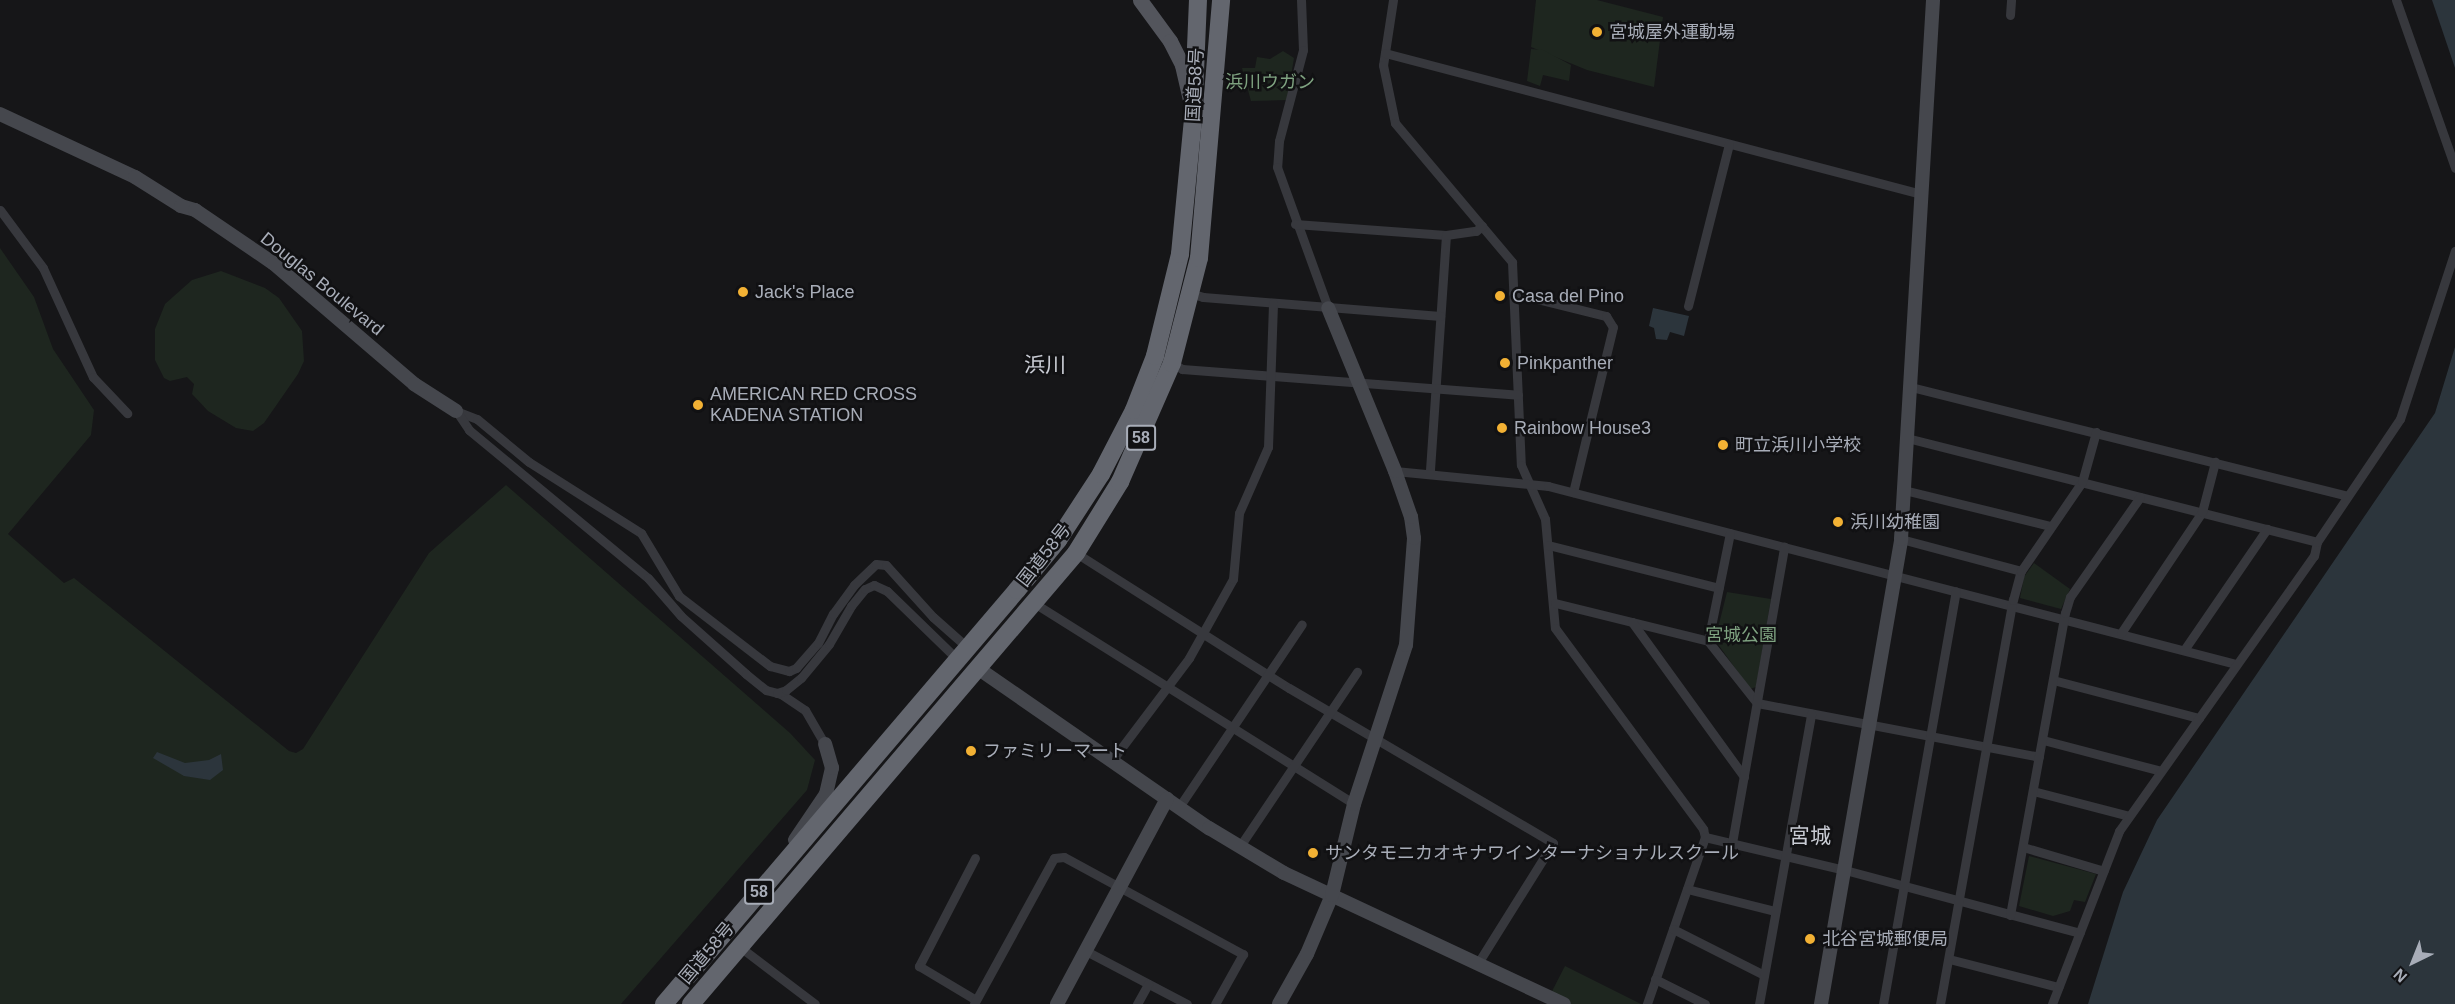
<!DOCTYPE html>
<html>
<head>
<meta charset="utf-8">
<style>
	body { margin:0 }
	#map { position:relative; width:2455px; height:1004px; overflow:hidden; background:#161618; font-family:Helvetica,"Noto Sans JP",sans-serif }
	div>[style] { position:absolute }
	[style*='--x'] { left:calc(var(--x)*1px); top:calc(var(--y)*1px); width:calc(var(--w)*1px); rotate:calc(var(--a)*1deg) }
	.green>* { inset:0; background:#1e261f }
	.water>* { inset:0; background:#2c353c }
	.street>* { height:9px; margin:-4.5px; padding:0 4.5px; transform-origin:4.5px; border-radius:4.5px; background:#37383d }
	.secondary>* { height:14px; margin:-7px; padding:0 7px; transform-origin:7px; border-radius:7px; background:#45474d }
	.primary>* { height:15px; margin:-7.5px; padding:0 7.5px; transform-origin:7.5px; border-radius:7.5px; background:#53555c }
	.highway>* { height:18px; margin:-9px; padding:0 9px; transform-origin:9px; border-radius:9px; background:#63666e }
	.dots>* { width:16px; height:16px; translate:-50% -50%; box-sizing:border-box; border:3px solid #111113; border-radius:50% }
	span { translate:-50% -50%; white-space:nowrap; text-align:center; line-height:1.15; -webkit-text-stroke:5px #111113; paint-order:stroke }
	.shield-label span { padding:2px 4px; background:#111113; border:2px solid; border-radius:4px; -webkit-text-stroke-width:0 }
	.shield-label { font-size:16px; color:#a8adb8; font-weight:700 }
	.poi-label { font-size:18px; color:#a8adb8 }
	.left { translate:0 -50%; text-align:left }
	.park-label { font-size:18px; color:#7fa381 }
	.street-label { font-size:18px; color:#a8adb8 }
	.quarter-label { font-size:21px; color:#c9ccd4 }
	.north { position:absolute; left:2383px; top:932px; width:60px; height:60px; -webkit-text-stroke:4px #111113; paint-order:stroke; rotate:223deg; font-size:16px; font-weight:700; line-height:24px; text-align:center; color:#a8adb8 }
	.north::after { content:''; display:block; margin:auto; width:21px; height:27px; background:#a8adb8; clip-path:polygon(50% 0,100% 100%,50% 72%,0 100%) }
</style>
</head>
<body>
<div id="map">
	<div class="green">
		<i style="clip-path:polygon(1536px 0,1597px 0,1663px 17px,1654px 87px,1587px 70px,1531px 47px)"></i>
		<i style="clip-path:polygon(1531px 49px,1543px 50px,1571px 65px,1569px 81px,1543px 75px,1540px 86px,1527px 81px)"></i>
		<i style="clip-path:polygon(1283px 51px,1294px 58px,1287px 100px,1251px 101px,1242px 68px,1255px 68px,1257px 57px,1270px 59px)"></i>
		<i style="clip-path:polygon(0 248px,34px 297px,53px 349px,94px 410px,91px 435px,8px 534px,64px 583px,74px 578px,289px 751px,296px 753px,303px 749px,429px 553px,506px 485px,790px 733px,815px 760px,807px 790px,621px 1004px,0 1004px)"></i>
		<i style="clip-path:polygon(221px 271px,265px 288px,279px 298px,302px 331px,304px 361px,298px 374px,264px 423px,253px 431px,236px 428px,208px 411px,192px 394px,194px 384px,187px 377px,170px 381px,164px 378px,155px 360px,155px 329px,165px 304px,192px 280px)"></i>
		<i style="clip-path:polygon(2034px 563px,2070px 589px,2061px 609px,2020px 598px,2024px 577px)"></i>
		<i style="clip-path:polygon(1727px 592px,1771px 599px,1756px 687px,1750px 689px,1715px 640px)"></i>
		<i style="clip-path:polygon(2029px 856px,2096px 874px,2085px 902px,2074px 900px,2070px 911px,2053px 916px,2019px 906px)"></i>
		<i style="clip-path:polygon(1565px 966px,1641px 1004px,1563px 1004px,1549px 997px)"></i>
	</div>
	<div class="water">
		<i style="clip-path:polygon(2432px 0,2455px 0,2455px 68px)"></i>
		<i style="clip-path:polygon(1653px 308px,1689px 316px,1684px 336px,1670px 332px,1667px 340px,1656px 339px,1654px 328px,1649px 326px)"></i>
		<i style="clip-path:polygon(2455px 347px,2455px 1004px,2088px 1004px,2123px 892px,2157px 820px,2435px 413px)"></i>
		<i style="clip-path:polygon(157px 752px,185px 763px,209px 760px,221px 754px,223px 770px,210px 780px,184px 776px,153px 758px)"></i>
	</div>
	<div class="street">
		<i style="--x:1301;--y:0;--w:50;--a:87.7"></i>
		<i style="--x:1303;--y:50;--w:94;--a:104.8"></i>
		<i style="--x:1279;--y:141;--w:26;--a:94"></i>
		<i style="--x:1277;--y:167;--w:150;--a:70.1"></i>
		<i style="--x:1393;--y:0;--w:66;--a:98.7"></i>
		<i style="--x:1383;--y:65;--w:59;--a:78.3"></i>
		<i style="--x:1395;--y:123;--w:182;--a:49.9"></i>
		<i style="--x:1512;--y:262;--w:203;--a:87.5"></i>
		<i style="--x:1521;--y:465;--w:59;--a:66"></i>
		<i style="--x:1545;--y:519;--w:109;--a:84.8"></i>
		<i style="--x:1555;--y:628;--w:250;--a:53.6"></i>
		<i style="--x:1703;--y:829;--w:8;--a:76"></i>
		<i style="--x:1705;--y:837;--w:177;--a:109.2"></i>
		<i style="--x:2396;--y:0;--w:178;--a:70.6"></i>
		<i style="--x:2010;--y:15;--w:15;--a:-86"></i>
		<i style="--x:1385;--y:53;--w:554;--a:14.74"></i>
		<i style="--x:0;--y:210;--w:72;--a:53.4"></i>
		<i style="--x:43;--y:268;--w:120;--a:65.4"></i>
		<i style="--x:93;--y:377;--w:50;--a:46.6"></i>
		<i style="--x:1295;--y:224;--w:151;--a:4.2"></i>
		<i style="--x:1446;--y:235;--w:238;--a:93.9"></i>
		<i style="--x:1446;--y:235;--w:30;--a:-8"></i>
		<i style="--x:1476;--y:231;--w:8;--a:-40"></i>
		<i style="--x:1190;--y:293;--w:14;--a:17"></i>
		<i style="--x:1203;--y:297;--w:238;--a:4.6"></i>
		<i style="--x:1513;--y:293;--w:96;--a:13.9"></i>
		<i style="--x:1606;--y:316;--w:13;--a:58"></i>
		<i style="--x:1613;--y:327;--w:170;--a:103.6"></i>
		<i style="--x:1688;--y:306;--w:167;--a:-75.8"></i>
		<i style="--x:1172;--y:363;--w:12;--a:31"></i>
		<i style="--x:1182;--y:369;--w:337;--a:4.4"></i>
		<i style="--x:1911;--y:387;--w:450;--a:14"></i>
		<i style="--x:456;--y:411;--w:22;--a:21"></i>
		<i style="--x:477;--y:419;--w:67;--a:39.6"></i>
		<i style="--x:529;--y:462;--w:133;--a:32.4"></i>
		<i style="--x:641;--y:533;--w:74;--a:58.9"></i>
		<i style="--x:679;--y:596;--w:115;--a:37.6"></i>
		<i style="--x:770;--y:666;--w:20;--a:15"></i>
		<i style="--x:789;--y:671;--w:8;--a:-23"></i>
		<i style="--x:796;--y:668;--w:33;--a:-49"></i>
		<i style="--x:818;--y:643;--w:33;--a:-63"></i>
		<i style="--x:833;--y:614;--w:36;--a:-54"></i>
		<i style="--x:854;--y:585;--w:30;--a:-44"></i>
		<i style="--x:876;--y:564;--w:10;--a:6"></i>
		<i style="--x:886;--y:565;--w:70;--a:47.9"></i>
		<i style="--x:933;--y:617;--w:45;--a:41.4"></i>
		<i style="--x:457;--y:412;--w:22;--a:56"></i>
		<i style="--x:469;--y:430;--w:232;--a:39.6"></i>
		<i style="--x:648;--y:578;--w:50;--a:49"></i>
		<i style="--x:681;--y:616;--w:87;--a:41.7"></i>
		<i style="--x:746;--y:674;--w:26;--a:39"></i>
		<i style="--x:766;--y:690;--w:16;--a:15"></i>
		<i style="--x:781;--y:694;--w:29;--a:34"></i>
		<i style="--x:805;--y:710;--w:39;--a:60"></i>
		<i style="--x:1907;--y:438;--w:423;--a:14.2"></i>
		<i style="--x:1395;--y:471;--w:154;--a:5.6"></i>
		<i style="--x:1548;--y:486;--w:711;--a:14.51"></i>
		<i style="--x:1904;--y:490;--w:151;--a:13.8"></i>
		<i style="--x:1901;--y:539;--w:124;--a:14.9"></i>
		<i style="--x:1548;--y:545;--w:176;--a:14.1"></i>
		<i style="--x:1076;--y:553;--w:252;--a:32.4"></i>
		<i style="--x:1289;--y:688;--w:306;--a:30.4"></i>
		<i style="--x:1553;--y:843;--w:142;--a:122"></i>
		<i style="--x:1034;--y:603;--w:378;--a:32.1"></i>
		<i style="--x:1555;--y:603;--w:158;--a:13.9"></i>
		<i style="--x:1708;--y:641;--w:79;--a:51.7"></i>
		<i style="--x:1757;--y:703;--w:287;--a:10.8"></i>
		<i style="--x:1632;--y:622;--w:191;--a:54.1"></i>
		<i style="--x:2121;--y:633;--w:146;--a:-56.2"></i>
		<i style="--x:2202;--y:512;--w:52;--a:-75.4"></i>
		<i style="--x:1708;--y:641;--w:110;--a:-78.5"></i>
		<i style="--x:2184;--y:650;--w:147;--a:-55.6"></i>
		<i style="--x:2053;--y:680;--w:151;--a:14.6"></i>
		<i style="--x:777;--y:693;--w:9;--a:-18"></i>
		<i style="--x:786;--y:690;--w:19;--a:-39"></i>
		<i style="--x:801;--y:678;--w:44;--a:-50.5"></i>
		<i style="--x:829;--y:644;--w:44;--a:-59.9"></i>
		<i style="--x:851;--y:606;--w:22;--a:-51"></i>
		<i style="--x:865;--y:589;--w:10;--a:-24"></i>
		<i style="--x:874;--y:585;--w:14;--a:25"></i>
		<i style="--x:887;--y:591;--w:98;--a:44.2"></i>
		<i style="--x:2043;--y:740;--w:122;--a:14.7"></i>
		<i style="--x:1113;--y:759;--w:126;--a:-53"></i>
		<i style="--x:1189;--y:658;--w:90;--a:-60.9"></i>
		<i style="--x:1233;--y:579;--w:66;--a:-84.8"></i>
		<i style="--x:1239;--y:513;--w:72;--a:-66.3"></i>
		<i style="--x:1268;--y:447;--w:144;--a:-88"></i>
		<i style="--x:2033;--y:791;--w:99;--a:14.6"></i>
		<i style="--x:1179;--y:807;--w:220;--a:-56.1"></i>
		<i style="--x:1705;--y:837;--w:144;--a:13.3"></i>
		<i style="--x:1845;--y:870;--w:243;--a:15"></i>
		<i style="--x:1732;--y:843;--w:301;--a:-80"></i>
		<i style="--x:1240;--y:846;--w:210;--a:-56.1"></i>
		<i style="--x:2023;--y:847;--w:84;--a:16.5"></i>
		<i style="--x:975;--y:858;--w:122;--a:117.4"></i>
		<i style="--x:919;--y:966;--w:66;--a:30.8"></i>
		<i style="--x:1687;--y:889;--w:91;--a:14"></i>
		<i style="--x:2010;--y:915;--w:307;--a:-79.7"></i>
		<i style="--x:2065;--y:613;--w:17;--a:-73"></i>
		<i style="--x:2070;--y:597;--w:122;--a:-55"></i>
		<i style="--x:1673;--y:929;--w:102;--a:26.8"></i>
		<i style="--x:740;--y:947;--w:94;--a:37.2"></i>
		<i style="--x:1086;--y:951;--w:114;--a:27.7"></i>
		<i style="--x:1949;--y:959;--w:113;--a:14.4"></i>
		<i style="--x:1655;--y:979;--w:56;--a:26.6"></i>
		<i style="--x:974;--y:1004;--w:166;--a:-61.3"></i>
		<i style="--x:1054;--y:858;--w:10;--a:-6"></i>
		<i style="--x:1064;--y:857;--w:204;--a:28.5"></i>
		<i style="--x:1243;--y:954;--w:57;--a:119.2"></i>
		<i style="--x:1137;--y:1004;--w:23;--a:-61"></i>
		<i style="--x:1759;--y:1004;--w:295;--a:-79.8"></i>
		<i style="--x:1883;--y:1004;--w:419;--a:-80"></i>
		<i style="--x:1940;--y:1004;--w:411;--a:-79.8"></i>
		<i style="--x:2013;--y:600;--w:30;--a:-75"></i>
		<i style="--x:2021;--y:571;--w:108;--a:-55.6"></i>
		<i style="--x:2082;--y:482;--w:52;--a:-74.4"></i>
		<i style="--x:2052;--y:1004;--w:186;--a:-68.8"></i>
		<i style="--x:2119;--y:831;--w:337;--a:-54.7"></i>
		<i style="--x:2314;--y:556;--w:14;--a:-78"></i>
		<i style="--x:2317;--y:542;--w:148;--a:-56"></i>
		<i style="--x:2400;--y:419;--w:177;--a:-71.9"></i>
	</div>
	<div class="secondary">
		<i style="--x:0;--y:114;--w:149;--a:25"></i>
		<i style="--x:135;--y:177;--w:54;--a:32.2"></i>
		<i style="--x:181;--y:206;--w:15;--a:16"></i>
		<i style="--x:195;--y:210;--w:94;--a:34.2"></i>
		<i style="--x:273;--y:263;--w:186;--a:40.6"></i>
		<i style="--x:414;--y:384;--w:50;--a:32.7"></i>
		<i style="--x:979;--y:669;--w:280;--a:34.7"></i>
		<i style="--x:1209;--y:828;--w:87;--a:31"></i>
		<i style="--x:1284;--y:873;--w:309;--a:25.1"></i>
		<i style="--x:795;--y:840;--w:55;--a:-56"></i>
		<i style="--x:826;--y:794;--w:27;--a:-77"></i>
		<i style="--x:832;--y:768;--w:25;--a:-106"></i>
		<i style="--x:1057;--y:1004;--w:233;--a:-61.8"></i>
		<i style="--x:1279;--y:1004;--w:57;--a:-60.8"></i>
		<i style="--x:1307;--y:954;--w:64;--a:-67"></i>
		<i style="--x:1332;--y:895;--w:94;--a:-76.4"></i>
		<i style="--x:1354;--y:804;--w:167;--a:-71.9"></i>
		<i style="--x:1406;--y:645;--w:107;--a:-85.7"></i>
		<i style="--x:1414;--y:538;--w:21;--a:-98"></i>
		<i style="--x:1411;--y:517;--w:49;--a:-109.2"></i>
		<i style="--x:1395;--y:471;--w:176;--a:-112.3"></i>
		<i style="--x:1821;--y:1004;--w:472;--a:-80.2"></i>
		<i style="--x:1901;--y:539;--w:540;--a:-86.6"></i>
	</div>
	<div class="primary">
		<i style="--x:1140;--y:0;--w:51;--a:53.8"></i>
		<i style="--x:1170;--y:41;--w:27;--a:63"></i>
		<i style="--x:1182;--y:65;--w:35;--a:77"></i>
	</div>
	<div class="highway">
		<i style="--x:664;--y:1004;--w:544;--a:-49.55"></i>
		<i style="--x:1017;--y:590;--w:65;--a:-50.6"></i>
		<i style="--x:1058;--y:540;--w:79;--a:-56.9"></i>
		<i style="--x:1101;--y:474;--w:72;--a:-62.7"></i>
		<i style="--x:1134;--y:410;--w:58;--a:-68.7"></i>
		<i style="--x:1155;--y:356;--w:105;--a:-76.2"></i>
		<i style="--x:1180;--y:254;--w:136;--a:-84.5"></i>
		<i style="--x:1193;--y:119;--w:119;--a:-87.6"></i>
		<i style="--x:691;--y:1004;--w:593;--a:-49.51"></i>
		<i style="--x:1076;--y:553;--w:84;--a:-58.2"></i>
		<i style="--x:1120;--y:482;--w:130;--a:-66.4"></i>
		<i style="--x:1172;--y:363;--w:108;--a:-75.6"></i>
		<i style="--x:1199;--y:258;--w:259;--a:-85.1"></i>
	</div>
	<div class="dots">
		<i style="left:1597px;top:32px;background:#f2b134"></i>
		<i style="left:743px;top:292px;background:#f2b134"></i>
		<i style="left:1500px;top:296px;background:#f2b134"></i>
		<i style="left:1505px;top:363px;background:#f2b134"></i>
		<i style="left:698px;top:405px;background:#f2b134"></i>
		<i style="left:1502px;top:428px;background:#f2b134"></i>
		<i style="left:1723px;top:445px;background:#f2b134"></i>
		<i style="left:1838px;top:522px;background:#f2b134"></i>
		<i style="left:971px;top:751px;background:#f2b134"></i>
		<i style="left:1313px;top:853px;background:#f2b134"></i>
		<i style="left:1810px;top:939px;background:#f2b134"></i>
	</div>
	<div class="shield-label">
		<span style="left:1141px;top:438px">58</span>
		<span style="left:759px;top:892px">58</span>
	</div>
	<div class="poi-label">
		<span class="left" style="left:1609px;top:32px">宮城屋外運動場</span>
		<span class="left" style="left:755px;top:292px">Jack's Place</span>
		<span class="left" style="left:1512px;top:296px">Casa del Pino</span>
		<span class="left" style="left:1517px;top:363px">Pinkpanther</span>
		<span class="left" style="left:710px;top:405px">AMERICAN RED CROSS<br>KADENA STATION</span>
		<span class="left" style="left:1514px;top:428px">Rainbow House3</span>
		<span class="left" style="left:1735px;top:445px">町立浜川小学校</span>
		<span class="left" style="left:1850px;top:522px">浜川幼稚園</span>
		<span class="left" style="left:983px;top:751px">ファミリーマート</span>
		<span class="left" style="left:1325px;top:853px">サンタモニカオキナワインターナショナルスクール</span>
		<span class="left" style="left:1822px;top:939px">北谷宮城郵便局</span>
	</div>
	<div class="park-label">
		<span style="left:1270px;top:82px">浜川ウガン</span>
		<span style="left:1741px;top:635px">宮城公園</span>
	</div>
	<div class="street-label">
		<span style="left:1195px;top:85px;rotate:-87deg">国道58号</span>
		<span style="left:322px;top:284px;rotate:39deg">Douglas Boulevard</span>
		<span style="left:1044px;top:555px;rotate:-52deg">国道58号</span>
		<span style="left:707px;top:953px;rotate:-50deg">国道58号</span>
	</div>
	<div class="quarter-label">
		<span style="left:1045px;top:365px">浜川</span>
		<span style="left:1810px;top:836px">宮城</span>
	</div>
	<div class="north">N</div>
</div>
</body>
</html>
